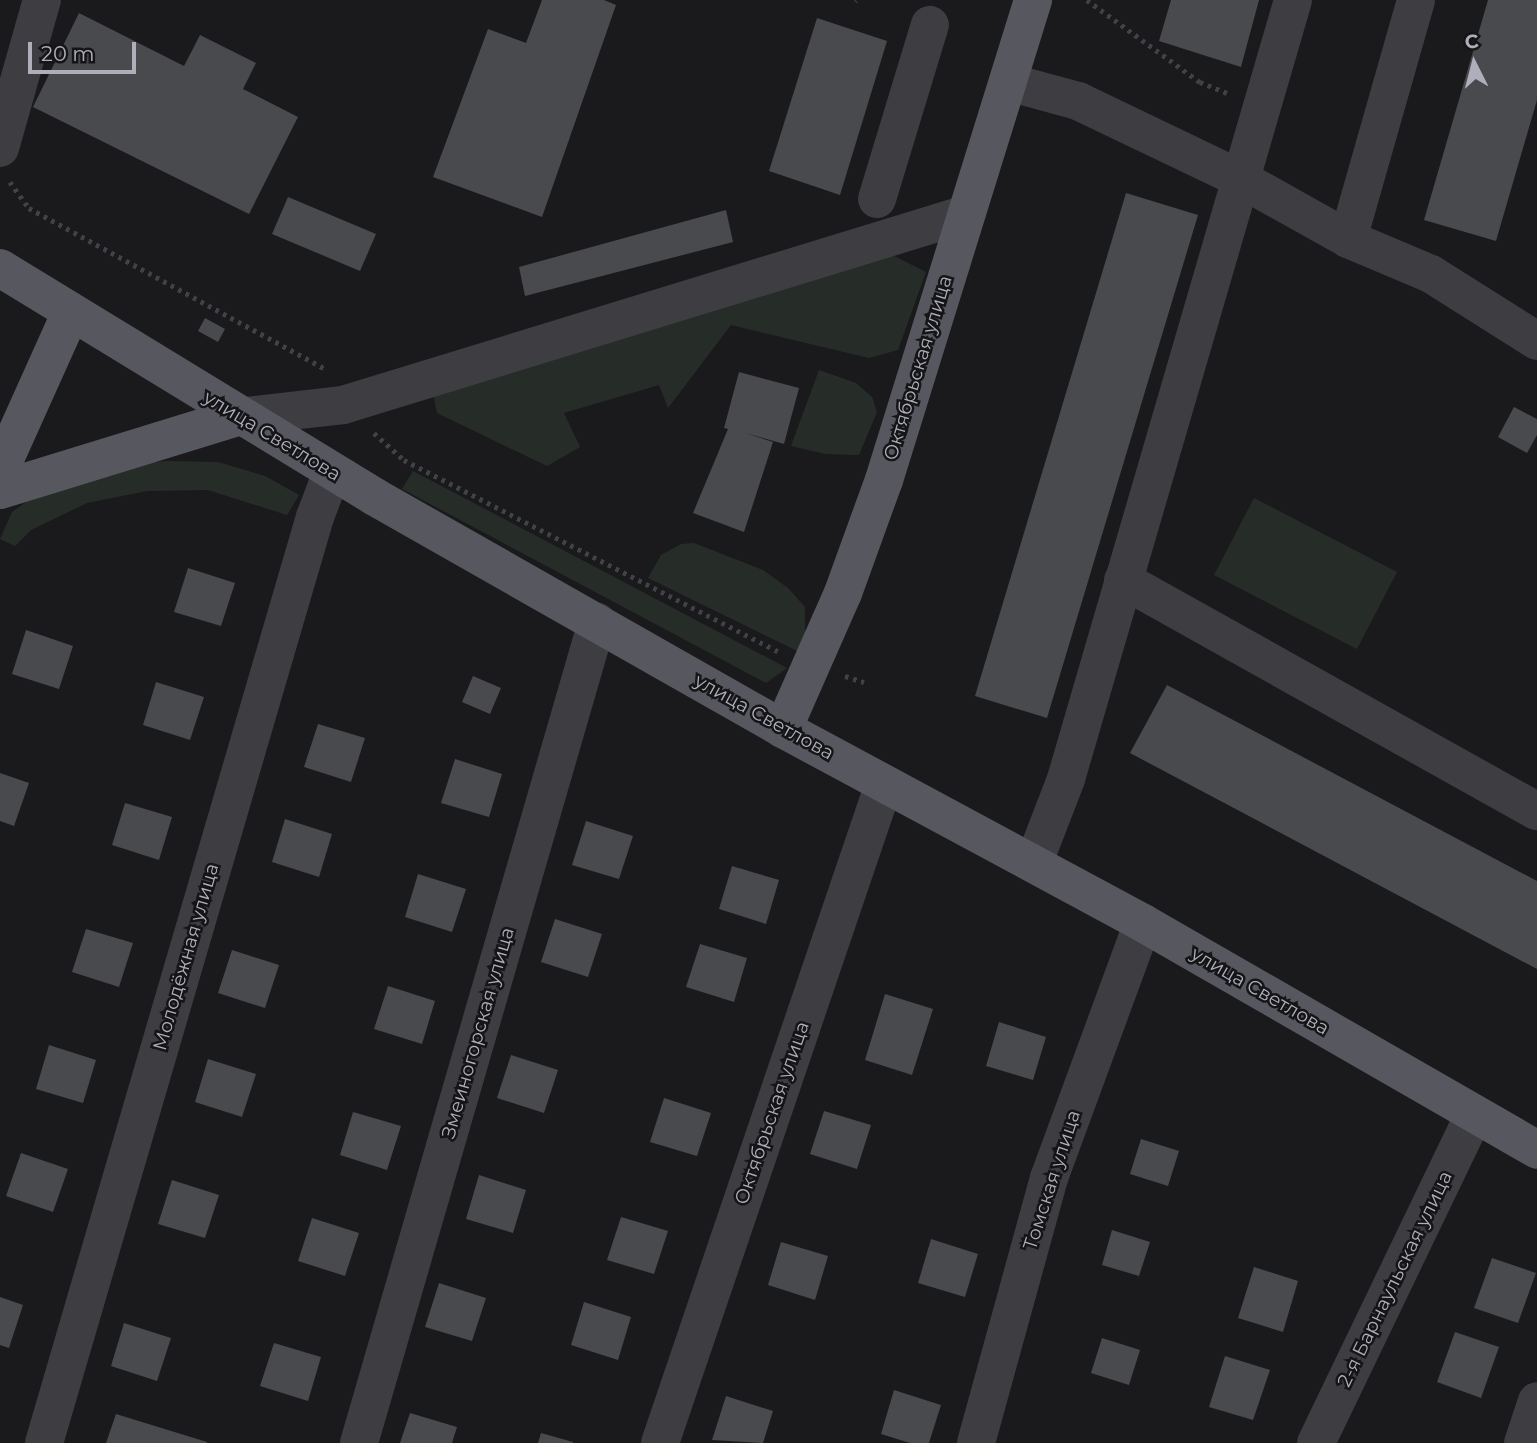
<!DOCTYPE html>
<html>
<head>
<meta charset="utf-8">
<style>
	body { margin:0 }
	#map { position:relative; width:1537px; height:1443px; overflow:hidden; background:#1a1a1c; font-family:Montserrat,sans-serif }
	div>[style] { position:absolute }
	[style*='--x'] { left:calc(var(--x)*1px); top:calc(var(--y)*1px); width:calc(var(--w)*1px); rotate:calc(var(--a)*1deg) }
	.green>* { inset:0; background:#262d28 }
	.building>* { inset:0; background:#494a4e }
	.path>* { height:4.5px; margin-top:-2.25px; transform-origin:0; background:repeating-linear-gradient(90deg,#414247 0 3.5px,transparent 0 8.5px) }
	.minor>* { height:38px; margin:-19px; padding:0 19px; transform-origin:19px; border-radius:19px; background:#3d3d42 }
	.major>* { height:38px; margin:-19px; padding:0 19px; transform-origin:19px; border-radius:19px; background:#57585f }
	span { translate:-50% -50%; white-space:nowrap; text-align:center; line-height:1.15; -webkit-text-stroke:5px #151517; paint-order:stroke }
	.street-label { font-size:19px; color:#aeafba }
	.north { position:absolute; left:1439px; top:28px; width:70px; height:70px; -webkit-text-stroke:5px #151517; paint-order:stroke; rotate:354deg; font-size:19px; font-weight:700; line-height:28px; text-align:center; color:#aeafba }
	.north::after { content:''; display:block; margin:auto; width:24px; height:32px; background:#aeafba; clip-path:polygon(50% 0,100% 100%,50% 72%,0 100%) }
	.scale { position:absolute; left:28px; top:42px; width:108px; height:32px; box-sizing:border-box; border:4px solid #aeafba; border-top:0; padding-left:9px; font-size:21px; line-height:24px; white-space:nowrap; color:#aeafba; -webkit-text-stroke:5px #151517; paint-order:stroke }
</style>
</head>
<body>
<div id="map">
	<div class="green">
		<i style="clip-path:polygon(892px 255px,926px 272px,898px 350px,869px 358px,731px 325px,668px 408px,659px 385px,564px 413px,580px 447px,547px 466px,437px 413px,432px 388px)"></i>
		<i style="clip-path:polygon(819px 370px,856px 383px,872px 397px,877px 412px,859px 455px,825px 454px,791px 446px)"></i>
		<i style="clip-path:polygon(167px 461px,218px 462px,265px 476px,299px 495px,287px 515px,208px 490px,147px 491px,87px 503px,31px 530px,15px 546px,0 539px,12px 512px,40px 492px,120px 465px)"></i>
		<i style="clip-path:polygon(413px 471px,787px 668px,766px 683px,402px 489px)"></i>
		<i style="clip-path:polygon(1254px 498px,1397px 572px,1357px 649px,1214px 575px)"></i>
		<i style="clip-path:polygon(694px 543px,763px 570px,788px 588px,805px 607px,805px 637px,797px 651px,648px 578px,661px 555px,681px 544px)"></i>
	</div>
	<div class="building">
		<i style="clip-path:polygon(542px 0,604px 0,616px 5px,542px 217px,433px 177px,488px 29px,526px 43px)"></i>
		<i style="clip-path:polygon(1171px 0,1259px 0,1241px 67px,1159px 41px)"></i>
		<i style="clip-path:polygon(1488px 0,1537px 0,1537px 100px,1496px 241px,1424px 220px)"></i>
		<i style="clip-path:polygon(79px 13px,184px 66px,200px 35px,256px 63px,243px 89px,298px 117px,249px 214px,33px 107px)"></i>
		<i style="clip-path:polygon(817px 18px,887px 41px,840px 195px,769px 171px)"></i>
		<i style="clip-path:polygon(1126px 193px,1198px 215px,1047px 718px,975px 696px)"></i>
		<i style="clip-path:polygon(288px 197px,376px 234px,360px 271px,272px 234px)"></i>
		<i style="clip-path:polygon(726px 210px,733px 242px,525px 296px,519px 267px)"></i>
		<i style="clip-path:polygon(205px 318px,225px 329px,218px 342px,198px 331px)"></i>
		<i style="clip-path:polygon(739px 372px,799px 388px,784px 444px,745px 433px,773px 442px,744px 532px,693px 513px,728px 429px,724px 428px)"></i>
		<i style="clip-path:polygon(1514px 407px,1537px 419px,1537px 435px,1527px 453px,1498px 437px)"></i>
		<i style="clip-path:polygon(188px 568px,235px 583px,221px 626px,174px 612px)"></i>
		<i style="clip-path:polygon(26px 630px,73px 646px,59px 689px,12px 674px)"></i>
		<i style="clip-path:polygon(473px 676px,501px 688px,490px 714px,462px 702px)"></i>
		<i style="clip-path:polygon(156px 682px,204px 697px,190px 740px,143px 725px)"></i>
		<i style="clip-path:polygon(1167px 685px,1537px 881px,1537px 969px,1130px 753px)"></i>
		<i style="clip-path:polygon(318px 724px,365px 738px,351px 782px,304px 767px)"></i>
		<i style="clip-path:polygon(455px 759px,502px 774px,489px 817px,441px 803px)"></i>
		<i style="clip-path:polygon(0 773px,29px 783px,14px 826px,0 821px)"></i>
		<i style="clip-path:polygon(125px 803px,172px 817px,159px 860px,112px 845px)"></i>
		<i style="clip-path:polygon(285px 819px,332px 834px,319px 877px,272px 862px)"></i>
		<i style="clip-path:polygon(586px 821px,633px 836px,619px 879px,572px 865px)"></i>
		<i style="clip-path:polygon(732px 866px,779px 880px,766px 924px,719px 909px)"></i>
		<i style="clip-path:polygon(418px 874px,466px 889px,452px 932px,405px 917px)"></i>
		<i style="clip-path:polygon(555px 919px,602px 934px,588px 977px,541px 962px)"></i>
		<i style="clip-path:polygon(86px 929px,133px 943px,119px 987px,72px 972px)"></i>
		<i style="clip-path:polygon(700px 944px,747px 958px,734px 1002px,686px 987px)"></i>
		<i style="clip-path:polygon(232px 950px,279px 965px,265px 1008px,218px 993px)"></i>
		<i style="clip-path:polygon(388px 986px,435px 1001px,422px 1044px,374px 1029px)"></i>
		<i style="clip-path:polygon(885px 994px,933px 1009px,912px 1075px,865px 1060px)"></i>
		<i style="clip-path:polygon(999px 1022px,1046px 1037px,1033px 1080px,986px 1066px)"></i>
		<i style="clip-path:polygon(49px 1045px,96px 1060px,83px 1103px,36px 1089px)"></i>
		<i style="clip-path:polygon(511px 1055px,558px 1070px,544px 1113px,497px 1098px)"></i>
		<i style="clip-path:polygon(208px 1059px,256px 1074px,242px 1117px,195px 1102px)"></i>
		<i style="clip-path:polygon(664px 1098px,711px 1113px,697px 1156px,650px 1142px)"></i>
		<i style="clip-path:polygon(824px 1111px,871px 1125px,857px 1169px,810px 1154px)"></i>
		<i style="clip-path:polygon(353px 1112px,401px 1126px,387px 1170px,340px 1155px)"></i>
		<i style="clip-path:polygon(1141px 1139px,1179px 1151px,1168px 1186px,1130px 1174px)"></i>
		<i style="clip-path:polygon(21px 1153px,68px 1169px,53px 1212px,6px 1196px)"></i>
		<i style="clip-path:polygon(479px 1175px,526px 1190px,513px 1233px,466px 1219px)"></i>
		<i style="clip-path:polygon(172px 1180px,219px 1195px,205px 1238px,158px 1224px)"></i>
		<i style="clip-path:polygon(621px 1217px,668px 1231px,654px 1274px,607px 1260px)"></i>
		<i style="clip-path:polygon(312px 1218px,359px 1233px,345px 1276px,298px 1261px)"></i>
		<i style="clip-path:polygon(1112px 1230px,1150px 1242px,1139px 1276px,1102px 1265px)"></i>
		<i style="clip-path:polygon(931px 1239px,978px 1254px,965px 1297px,918px 1283px)"></i>
		<i style="clip-path:polygon(781px 1242px,828px 1256px,815px 1300px,768px 1285px)"></i>
		<i style="clip-path:polygon(1492px 1258px,1536px 1273px,1518px 1323px,1474px 1308px)"></i>
		<i style="clip-path:polygon(1254px 1267px,1298px 1281px,1283px 1332px,1238px 1318px)"></i>
		<i style="clip-path:polygon(439px 1283px,486px 1298px,472px 1341px,425px 1327px)"></i>
		<i style="clip-path:polygon(0 1297px,23px 1305px,9px 1348px,0 1345px)"></i>
		<i style="clip-path:polygon(584px 1302px,631px 1317px,618px 1360px,571px 1345px)"></i>
		<i style="clip-path:polygon(124px 1323px,171px 1338px,157px 1381px,111px 1366px)"></i>
		<i style="clip-path:polygon(1455px 1332px,1499px 1347px,1481px 1398px,1437px 1382px)"></i>
		<i style="clip-path:polygon(1102px 1338px,1140px 1350px,1129px 1385px,1091px 1373px)"></i>
		<i style="clip-path:polygon(274px 1343px,321px 1357px,308px 1401px,260px 1386px)"></i>
		<i style="clip-path:polygon(1225px 1356px,1270px 1370px,1253px 1420px,1209px 1407px)"></i>
		<i style="clip-path:polygon(894px 1390px,941px 1405px,929px 1443px,910px 1443px,881px 1434px)"></i>
		<i style="clip-path:polygon(726px 1396px,773px 1411px,763px 1443px,712px 1440px)"></i>
		<i style="clip-path:polygon(410px 1413px,457px 1427px,452px 1443px,400px 1443px)"></i>
		<i style="clip-path:polygon(116px 1414px,207px 1442px,207px 1443px,106px 1443px)"></i>
		<i style="clip-path:polygon(541px 1433px,573px 1442px,573px 1443px,538px 1443px)"></i>
	</div>
	<div class="path">
		<i style="--x:1087;--y:0;--w:140;--a:36"></i>
		<i style="--x:1200;--y:82;--w:31;--a:22"></i>
		<i style="--x:855;--y:1;--w:1;--a:-45"></i>
		<i style="--x:10;--y:182;--w:32;--a:54"></i>
		<i style="--x:29;--y:208;--w:337;--a:28.5"></i>
		<i style="--x:374;--y:433;--w:40;--a:42"></i>
		<i style="--x:404;--y:460;--w:420;--a:27.1"></i>
		<i style="--x:845;--y:676;--w:20;--a:18"></i>
	</div>
	<div class="minor">
		<i style="--x:1008;--y:82;--w:73;--a:15.2"></i>
		<i style="--x:1078;--y:101;--w:178;--a:25.6"></i>
		<i style="--x:1239;--y:178;--w:125;--a:29.2"></i>
		<i style="--x:1348;--y:239;--w:90;--a:22.9"></i>
		<i style="--x:1431;--y:274;--w:125;--a:32.3"></i>
		<i style="--x:0;--y:148;--w:154;--a:-74.2"></i>
		<i style="--x:877;--y:199;--w:182;--a:-73.1"></i>
		<i style="--x:1348;--y:239;--w:248;--a:-74.1"></i>
		<i style="--x:238;--y:417;--w:106;--a:-6.5"></i>
		<i style="--x:343;--y:405;--w:652;--a:-17.04"></i>
		<i style="--x:1123;--y:580;--w:474;--a:29.2"></i>
		<i style="--x:1034;--y:862;--w:89;--a:-68.9"></i>
		<i style="--x:1066;--y:779;--w:811;--a:-73.75"></i>
		<i style="--x:44;--y:1443;--w:965;--a:-73.69"></i>
		<i style="--x:315;--y:517;--w:48;--a:-69.3"></i>
		<i style="--x:359;--y:1443;--w:855;--a:-73.83"></i>
		<i style="--x:660;--y:1443;--w:696;--a:-71.23"></i>
		<i style="--x:976;--y:1443;--w:275;--a:-74.6"></i>
		<i style="--x:1049;--y:1178;--w:272;--a:-69.8"></i>
		<i style="--x:1316;--y:1443;--w:364;--a:-64.3"></i>
		<i style="--x:1523;--y:1443;--w:44;--a:-71.6"></i>
	</div>
	<div class="major">
		<i style="--x:0;--y:268;--w:439;--a:31.4"></i>
		<i style="--x:375;--y:497;--w:469;--a:29.6"></i>
		<i style="--x:783;--y:729;--w:409;--a:28.3"></i>
		<i style="--x:1143;--y:923;--w:455;--a:29.9"></i>
		<i style="--x:0;--y:470;--w:173;--a:-65.8"></i>
		<i style="--x:0;--y:490;--w:249;--a:-17.1"></i>
		<i style="--x:783;--y:729;--w:149;--a:-66.2"></i>
		<i style="--x:843;--y:593;--w:120;--a:-70.1"></i>
		<i style="--x:884;--y:480;--w:503;--a:-72.75"></i>
	</div>
	<div class="street-label">
		<span style="left:918px;top:368px;rotate:-73deg">Октябрьская улица</span>
		<span style="left:272px;top:436px;rotate:31deg">улица Светлова</span>
		<span style="left:764px;top:717px;rotate:29deg">улица Светлова</span>
		<span style="left:186px;top:957px;rotate:-74deg">Молодёжная улица</span>
		<span style="left:1260px;top:991px;rotate:30deg">улица Светлова</span>
		<span style="left:478px;top:1033px;rotate:-74deg">Змеиногорская улица</span>
		<span style="left:772px;top:1113px;rotate:-71deg">Октябрьская улица</span>
		<span style="left:1052px;top:1180px;rotate:-72deg">Томская улица</span>
		<span style="left:1395px;top:1279px;rotate:-64deg">2-я Барнаульская улица</span>
	</div>
	<div class="north">С</div>
	<div class="scale">20 m</div>
</div>
</body>
</html>
